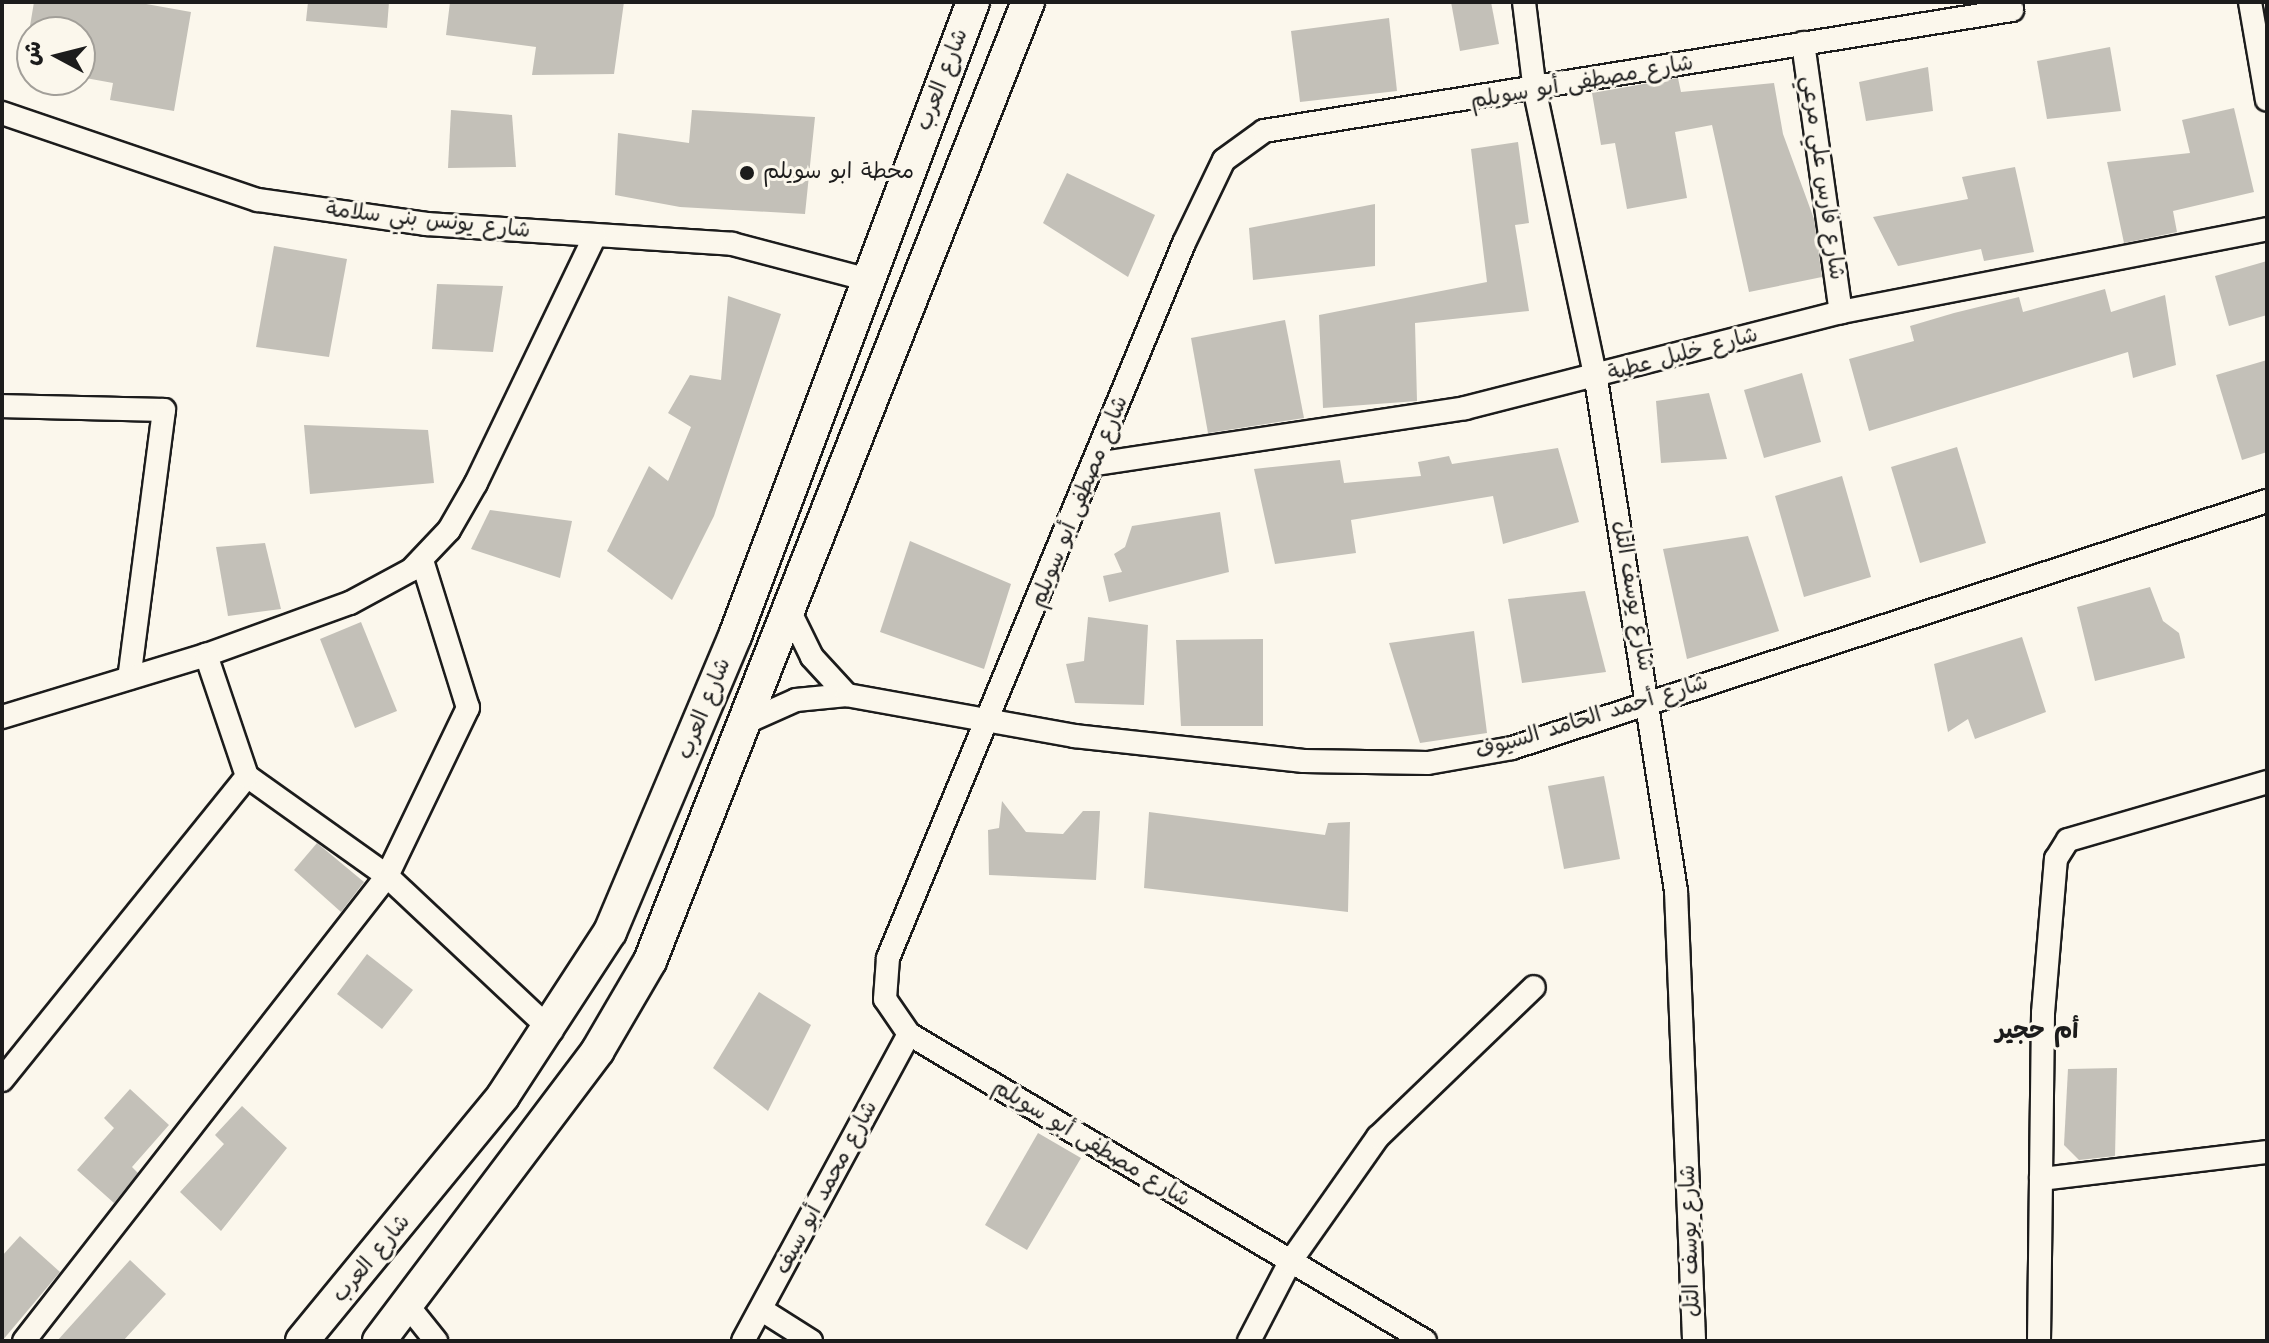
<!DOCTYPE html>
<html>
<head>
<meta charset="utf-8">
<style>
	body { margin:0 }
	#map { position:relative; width:2269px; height:1343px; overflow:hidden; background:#fbf7ec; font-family:Kalam,"Playpen Sans Arabic",sans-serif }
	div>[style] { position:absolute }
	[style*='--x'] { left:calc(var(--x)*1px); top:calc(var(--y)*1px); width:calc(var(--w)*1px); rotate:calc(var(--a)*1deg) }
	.building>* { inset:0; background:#c3c0b8 }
	.roads { filter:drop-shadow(2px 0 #1c1c1c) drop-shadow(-2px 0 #1c1c1c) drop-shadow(0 2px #1c1c1c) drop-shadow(0 -2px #1c1c1c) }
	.minor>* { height:22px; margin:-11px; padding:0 11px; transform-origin:11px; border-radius:11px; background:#fbf7ec }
	.secondary>* { height:32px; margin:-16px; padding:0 16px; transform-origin:16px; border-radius:16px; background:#fbf7ec }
	.dots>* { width:22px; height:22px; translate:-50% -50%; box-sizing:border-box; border:4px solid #fbf7ec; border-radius:50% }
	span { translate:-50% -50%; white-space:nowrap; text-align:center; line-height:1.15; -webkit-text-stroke:6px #fbf7ec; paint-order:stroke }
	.street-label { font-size:22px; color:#1c1c1c }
	.poi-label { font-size:22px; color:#1c1c1c }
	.left { translate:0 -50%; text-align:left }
	.neighbourhood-label { font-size:24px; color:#1c1c1c; font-weight:700 }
	.frame { position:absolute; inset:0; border:4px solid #1c1c1c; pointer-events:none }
	.north { position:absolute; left:16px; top:16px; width:80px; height:80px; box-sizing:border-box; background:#fbf7ec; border:2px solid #a29f99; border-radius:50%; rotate:277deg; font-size:22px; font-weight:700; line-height:32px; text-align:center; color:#1c1c1c }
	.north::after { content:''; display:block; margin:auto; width:28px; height:36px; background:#1c1c1c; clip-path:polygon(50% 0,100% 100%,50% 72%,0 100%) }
</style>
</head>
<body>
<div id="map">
	<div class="building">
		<i style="clip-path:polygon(34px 2px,135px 2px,191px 12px,174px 111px,110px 100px,113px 83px,80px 77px,80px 32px,29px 32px)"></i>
		<i style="clip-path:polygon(308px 2px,389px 2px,387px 28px,306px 21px)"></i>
		<i style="clip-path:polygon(450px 2px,624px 2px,614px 74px,532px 75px,536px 47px,446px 35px)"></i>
		<i style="clip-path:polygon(1451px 2px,1491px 2px,1499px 44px,1460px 51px)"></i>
		<i style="clip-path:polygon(1389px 18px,1397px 91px,1300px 102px,1291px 31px)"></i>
		<i style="clip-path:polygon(2110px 47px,2121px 111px,2047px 119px,2037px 61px)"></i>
		<i style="clip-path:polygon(1928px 67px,1933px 111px,1866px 121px,1859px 82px)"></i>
		<i style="clip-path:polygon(1678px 78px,1681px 92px,1774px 83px,1783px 134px,1814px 219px,1822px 277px,1749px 292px,1712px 125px,1675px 132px,1687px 198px,1627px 209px,1615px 143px,1601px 145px,1592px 93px)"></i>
		<i style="clip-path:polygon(2234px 108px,2254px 192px,2173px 211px,2177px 232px,2124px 243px,2107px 162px,2190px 153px,2182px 120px)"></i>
		<i style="clip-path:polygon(451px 110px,512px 115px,516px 167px,448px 168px)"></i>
		<i style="clip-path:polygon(692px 110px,815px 117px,805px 214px,680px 207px,615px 195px,618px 133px,689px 143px)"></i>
		<i style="clip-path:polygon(1518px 142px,1529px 223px,1515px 225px,1529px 311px,1415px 323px,1417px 401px,1323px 408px,1319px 315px,1487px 282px,1471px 149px)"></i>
		<i style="clip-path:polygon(2015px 167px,2034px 252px,1984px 261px,1981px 249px,1898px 266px,1873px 217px,1968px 199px,1962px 177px)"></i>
		<i style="clip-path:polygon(1067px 173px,1155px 215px,1128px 277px,1043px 223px)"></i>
		<i style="clip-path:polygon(1375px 204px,1375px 266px,1253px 280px,1249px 228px)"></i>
		<i style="clip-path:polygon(274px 246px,347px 259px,329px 357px,256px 347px)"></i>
		<i style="clip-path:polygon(2267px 261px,2267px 315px,2229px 326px,2215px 276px)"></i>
		<i style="clip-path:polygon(437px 284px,503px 286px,493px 352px,432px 349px)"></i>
		<i style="clip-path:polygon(2105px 289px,2111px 312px,2165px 295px,2176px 365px,2133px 378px,2128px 352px,1869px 431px,1849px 359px,1914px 341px,1910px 326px,1954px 313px,2019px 297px,2023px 312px)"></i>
		<i style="clip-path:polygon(728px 296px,781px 314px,714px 516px,672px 600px,607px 551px,649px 466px,668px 481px,691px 427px,668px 413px,690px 375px,721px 380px)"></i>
		<i style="clip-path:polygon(1285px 320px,1304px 418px,1208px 433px,1191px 338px)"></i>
		<i style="clip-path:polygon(2267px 360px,2267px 452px,2242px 460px,2216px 375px)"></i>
		<i style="clip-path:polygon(1802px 373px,1821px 442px,1764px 458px,1744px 390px)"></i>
		<i style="clip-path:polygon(1709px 393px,1727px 459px,1661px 463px,1656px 401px)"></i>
		<i style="clip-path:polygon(304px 425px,428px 430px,434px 483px,310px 494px)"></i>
		<i style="clip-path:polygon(1957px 447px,1986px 543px,1920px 563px,1891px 467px)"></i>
		<i style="clip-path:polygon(1558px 448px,1579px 522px,1503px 544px,1493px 496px,1351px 520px,1356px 553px,1275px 564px,1254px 469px,1340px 460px,1344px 483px,1421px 476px,1418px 462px,1449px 456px,1452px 464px)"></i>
		<i style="clip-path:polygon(1842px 476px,1871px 577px,1804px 597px,1775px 496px)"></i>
		<i style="clip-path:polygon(490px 510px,572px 521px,560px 578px,471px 549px)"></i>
		<i style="clip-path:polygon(1220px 512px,1229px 572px,1109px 602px,1103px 576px,1122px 572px,1114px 554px,1125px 547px,1132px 526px)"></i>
		<i style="clip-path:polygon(1748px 536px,1779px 631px,1687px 659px,1663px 549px)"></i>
		<i style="clip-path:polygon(910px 541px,1011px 584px,984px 669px,880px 632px)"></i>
		<i style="clip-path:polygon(265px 543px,281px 609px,228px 616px,216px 547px)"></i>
		<i style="clip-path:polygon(2150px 587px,2163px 621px,2179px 633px,2185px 658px,2095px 681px,2077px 607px)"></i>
		<i style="clip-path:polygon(1585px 591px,1606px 672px,1522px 683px,1508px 599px)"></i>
		<i style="clip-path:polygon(1088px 617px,1148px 625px,1144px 705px,1075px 703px,1066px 664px,1084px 661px)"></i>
		<i style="clip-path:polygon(361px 622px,397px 711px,355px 728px,320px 639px)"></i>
		<i style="clip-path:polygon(1474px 631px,1487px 733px,1420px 743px,1389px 643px)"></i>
		<i style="clip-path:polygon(2022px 637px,2046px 712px,1975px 739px,1968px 719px,1948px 732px,1934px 664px)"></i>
		<i style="clip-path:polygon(1263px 639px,1263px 726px,1181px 726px,1176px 640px)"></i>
		<i style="clip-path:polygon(1604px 776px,1620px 859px,1564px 869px,1548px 786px)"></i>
		<i style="clip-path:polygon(1002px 801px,1026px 832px,1063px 834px,1083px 811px,1100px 811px,1096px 880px,989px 875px,988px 830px,999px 828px)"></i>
		<i style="clip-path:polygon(1149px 812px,1325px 835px,1328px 823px,1350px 822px,1348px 912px,1144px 888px)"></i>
		<i style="clip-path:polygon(317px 843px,364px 882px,341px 912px,294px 870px)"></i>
		<i style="clip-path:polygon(367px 954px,413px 990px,382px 1029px,337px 994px)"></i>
		<i style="clip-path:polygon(759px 992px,811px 1025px,768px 1111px,713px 1068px)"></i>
		<i style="clip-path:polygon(2117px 1068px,2115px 1156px,2079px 1160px,2064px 1145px,2068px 1069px)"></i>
		<i style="clip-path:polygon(130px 1089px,169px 1125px,132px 1167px,138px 1173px,114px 1203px,77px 1170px,114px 1128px,104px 1118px)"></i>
		<i style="clip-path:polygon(242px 1106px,287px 1148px,221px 1231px,180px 1192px,224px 1144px,215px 1135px)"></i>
		<i style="clip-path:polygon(1038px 1133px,1081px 1158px,1027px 1250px,985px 1225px)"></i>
		<i style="clip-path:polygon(20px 1236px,60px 1272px,2px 1341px,2px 1256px)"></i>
		<i style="clip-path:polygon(130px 1260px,166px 1294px,123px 1341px,57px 1341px)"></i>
	</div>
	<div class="roads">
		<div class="minor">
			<i style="--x:1524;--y:2;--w:91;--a:83"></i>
			<i style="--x:1535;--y:92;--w:293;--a:78"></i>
			<i style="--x:1596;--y:379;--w:518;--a:81.12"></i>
			<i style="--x:1676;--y:891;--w:450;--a:87.7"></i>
			<i style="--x:2250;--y:2;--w:99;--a:80.2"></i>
			<i style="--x:1803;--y:43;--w:272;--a:82"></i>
			<i style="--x:2;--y:113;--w:270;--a:18.8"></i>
			<i style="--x:258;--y:200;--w:170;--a:8.1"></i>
			<i style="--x:426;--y:224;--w:307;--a:3.7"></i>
			<i style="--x:732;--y:244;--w:138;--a:14.7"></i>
			<i style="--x:2;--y:406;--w:162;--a:1.4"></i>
			<i style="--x:164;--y:410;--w:270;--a:97.4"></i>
			<i style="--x:1096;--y:464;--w:373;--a:-8.6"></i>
			<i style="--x:1465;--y:408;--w:388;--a:-14.3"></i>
			<i style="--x:1841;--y:312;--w:434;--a:-11"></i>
			<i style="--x:789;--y:610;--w:52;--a:63.9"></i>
			<i style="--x:812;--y:657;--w:52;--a:47.4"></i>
			<i style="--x:2;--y:717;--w:213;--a:-16.9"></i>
			<i style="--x:206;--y:655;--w:153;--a:-19.9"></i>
			<i style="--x:350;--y:603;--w:69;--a:-28.4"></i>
			<i style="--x:411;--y:570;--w:55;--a:-46.5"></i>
			<i style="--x:449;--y:530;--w:54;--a:-60.1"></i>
			<i style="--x:476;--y:483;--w:274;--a:-64.3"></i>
			<i style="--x:749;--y:721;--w:51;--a:-24.1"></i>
			<i style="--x:796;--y:700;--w:51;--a:-5.6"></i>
			<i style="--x:847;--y:695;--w:231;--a:10.2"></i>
			<i style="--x:1074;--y:736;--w:231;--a:6.2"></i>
			<i style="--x:1304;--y:761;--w:124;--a:0.9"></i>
			<i style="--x:1428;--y:763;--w:85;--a:-10.1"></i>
			<i style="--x:1512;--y:748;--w:794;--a:-18.12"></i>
			<i style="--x:247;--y:776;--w:172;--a:35.5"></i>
			<i style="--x:387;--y:876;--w:226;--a:43.2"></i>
			<i style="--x:2;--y:1080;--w:390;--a:-51.1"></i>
			<i style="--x:247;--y:776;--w:128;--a:-108.7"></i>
			<i style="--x:2041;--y:1179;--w:228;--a:-6.8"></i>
			<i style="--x:408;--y:1306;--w:45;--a:51.3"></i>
			<i style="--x:762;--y:1310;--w:58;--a:32.3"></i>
			<i style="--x:24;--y:1341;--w:590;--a:-52.02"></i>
			<i style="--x:387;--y:876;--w:187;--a:-64.3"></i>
			<i style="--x:468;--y:708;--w:155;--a:-107.3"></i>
			<i style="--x:743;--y:1341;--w:349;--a:-61.6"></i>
			<i style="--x:1249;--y:1341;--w:89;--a:-62.6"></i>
			<i style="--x:1290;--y:1262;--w:153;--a:-54.9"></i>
			<i style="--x:1378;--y:1137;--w:216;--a:-43.9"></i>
			<i style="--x:1425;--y:1341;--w:600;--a:-149.25"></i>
			<i style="--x:909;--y:1034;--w:42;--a:-124.4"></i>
			<i style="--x:885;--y:999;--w:41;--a:-85.8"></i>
			<i style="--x:888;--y:958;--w:774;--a:-67.51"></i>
			<i style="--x:1184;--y:243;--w:92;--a:-64.3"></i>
			<i style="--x:1224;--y:160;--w:49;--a:-35.9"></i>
			<i style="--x:1264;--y:131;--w:758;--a:-9.19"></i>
			<i style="--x:2039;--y:1341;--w:328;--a:-89.3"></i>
			<i style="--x:2043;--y:1013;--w:155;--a:-85.2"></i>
			<i style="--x:2056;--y:859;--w:22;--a:-58"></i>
			<i style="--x:2068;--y:840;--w:207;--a:-16.2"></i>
		</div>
		<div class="secondary">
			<i style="--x:302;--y:1341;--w:317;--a:-50.6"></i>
			<i style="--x:503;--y:1096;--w:196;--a:-56.9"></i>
			<i style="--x:610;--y:932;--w:321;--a:-67.1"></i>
			<i style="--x:735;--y:636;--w:677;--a:-69.42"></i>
			<i style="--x:379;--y:1341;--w:364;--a:-53"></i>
			<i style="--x:598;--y:1050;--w:103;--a:-59.7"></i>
			<i style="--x:650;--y:961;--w:1031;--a:-68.49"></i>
		</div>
	</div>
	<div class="dots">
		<i style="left:747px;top:173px;background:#1c1c1c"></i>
	</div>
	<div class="street-label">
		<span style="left:943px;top:80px;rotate:-69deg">شارع العرب</span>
		<span style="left:1582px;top:83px;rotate:-10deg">شارع مصطفى أبو سويلم</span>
		<span style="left:1822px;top:178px;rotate:82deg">شارع فارس علي مرعي</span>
		<span style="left:428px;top:221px;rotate:6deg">شارع يونس بني سلامة</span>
		<span style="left:1683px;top:355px;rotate:-15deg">شارع خليل عطية</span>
		<span style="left:1080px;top:502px;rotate:-68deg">شارع مصطفى أبو سويلم</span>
		<span style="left:1632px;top:596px;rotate:80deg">شارع يوسف التل</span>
		<span style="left:705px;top:709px;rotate:-68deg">شارع العرب</span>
		<span style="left:1592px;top:718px;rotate:-17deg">شارع أحمد الحامد السيوف</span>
		<span style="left:1091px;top:1144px;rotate:31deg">شارع مصطفى أبو سويلم</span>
		<span style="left:827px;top:1188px;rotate:-62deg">شارع محمد أبو سيف</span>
		<span style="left:1691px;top:1241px;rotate:-92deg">شارع يوسف التل</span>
		<span style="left:372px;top:1259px;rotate:-50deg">شارع العرب</span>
	</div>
	<div class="poi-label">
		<span class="left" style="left:763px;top:173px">محطة ابو سويلم</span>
	</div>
	<div class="neighbourhood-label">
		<span style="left:2037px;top:1032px">أم حجير</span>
	</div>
	<div class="frame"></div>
	<div class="north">ش</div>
</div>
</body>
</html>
